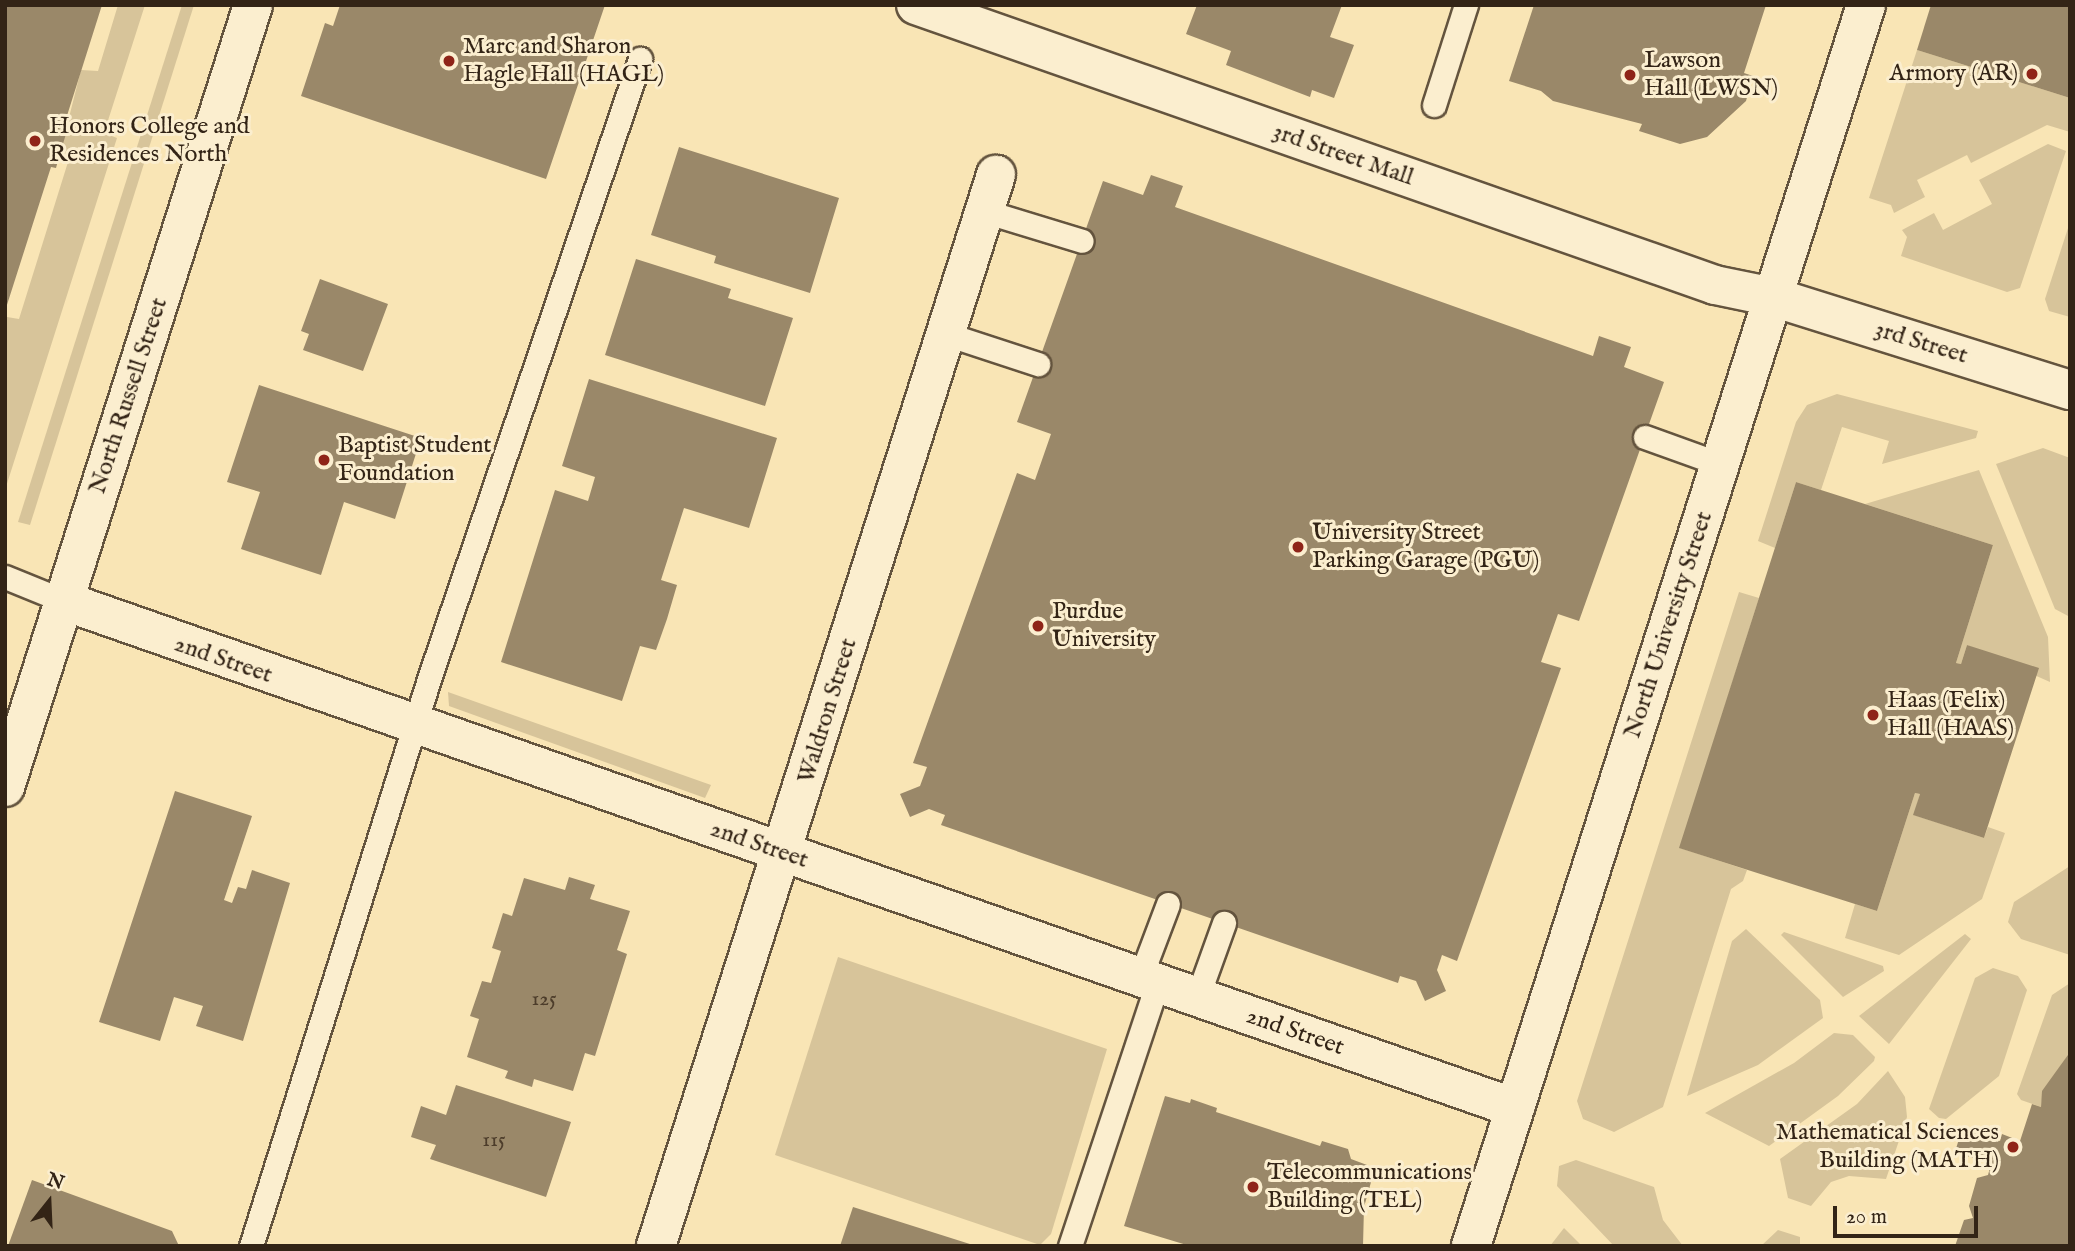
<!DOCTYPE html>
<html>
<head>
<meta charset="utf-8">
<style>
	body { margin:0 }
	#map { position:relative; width:2075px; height:1251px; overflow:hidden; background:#f9e5b5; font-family:"IM FELL English",serif }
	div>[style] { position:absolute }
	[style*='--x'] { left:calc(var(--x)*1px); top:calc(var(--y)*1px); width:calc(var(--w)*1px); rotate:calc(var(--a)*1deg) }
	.green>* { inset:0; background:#d7c49a }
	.building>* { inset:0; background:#9a8869 }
	.roads { filter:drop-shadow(2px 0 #64543e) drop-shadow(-2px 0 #64543e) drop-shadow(0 2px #64543e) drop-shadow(0 -2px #64543e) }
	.lane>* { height:23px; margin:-11.5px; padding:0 11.5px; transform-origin:11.5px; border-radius:11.5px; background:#fbeecf }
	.street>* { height:38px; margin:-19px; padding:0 19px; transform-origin:19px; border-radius:19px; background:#fbeecf }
	.dots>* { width:19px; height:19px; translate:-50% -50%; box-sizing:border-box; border:4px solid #fbeecf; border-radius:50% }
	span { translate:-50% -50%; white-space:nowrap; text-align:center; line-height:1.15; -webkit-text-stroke:6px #fbeecf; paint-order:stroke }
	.number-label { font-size:21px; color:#4d3d2b }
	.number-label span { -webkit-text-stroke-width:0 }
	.poi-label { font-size:24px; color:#332416 }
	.left { translate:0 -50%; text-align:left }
	.right { translate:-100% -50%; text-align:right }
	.street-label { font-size:24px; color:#332416 }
	.frame { position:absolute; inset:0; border:7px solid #332416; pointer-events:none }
	.north { position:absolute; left:14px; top:1167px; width:70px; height:70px; -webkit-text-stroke:5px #fbeecf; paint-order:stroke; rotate:18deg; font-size:19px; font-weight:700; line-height:28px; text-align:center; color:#332416 }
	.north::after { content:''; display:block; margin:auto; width:24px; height:32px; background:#332416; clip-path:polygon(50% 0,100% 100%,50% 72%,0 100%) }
	.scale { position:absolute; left:1833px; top:1206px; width:145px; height:32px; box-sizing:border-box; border:4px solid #332416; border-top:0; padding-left:9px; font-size:21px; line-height:24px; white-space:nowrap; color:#332416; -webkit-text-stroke:5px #fbeecf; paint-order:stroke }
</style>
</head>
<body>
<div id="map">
	<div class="green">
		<i style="clip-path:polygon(118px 5px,145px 5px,104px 133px,117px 138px,5px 490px,5px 324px,7px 317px,19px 319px,68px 162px,59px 157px,81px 70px,98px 71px)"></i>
		<i style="clip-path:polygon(182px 5px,194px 5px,30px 525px,18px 522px)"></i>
		<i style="clip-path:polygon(1917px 50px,2070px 98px,2070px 132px,2047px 125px,1971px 163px,1967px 155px,1917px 180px,1925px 197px,1894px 213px,1891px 205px,1869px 198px)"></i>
		<i style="clip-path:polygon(2048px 144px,2066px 151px,2020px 288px,2007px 292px,1901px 256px,1907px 237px,1902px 230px,1934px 213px,1943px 230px,1992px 204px,1979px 180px)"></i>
		<i style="clip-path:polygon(2070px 222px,2070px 317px,2049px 311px,2045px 299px)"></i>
		<i style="clip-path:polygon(1837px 394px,1978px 431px,1976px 438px,1882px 464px,1889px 441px,1842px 427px,1821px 490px,1796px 482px,1775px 548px,1758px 541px,1796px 422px,1807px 405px)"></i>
		<i style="clip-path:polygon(2043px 448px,2070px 458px,2070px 617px,2055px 609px,1996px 464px)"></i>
		<i style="clip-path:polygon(1979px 470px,2048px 637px,2050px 682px,1967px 645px,1961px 664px,1956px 663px,1993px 545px,1865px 504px)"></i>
		<i style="clip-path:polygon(1739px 592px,1759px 598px,1680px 848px,1747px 870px,1743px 881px,1731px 889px,1663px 1107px,1614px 1132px,1583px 1119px,1577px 1101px)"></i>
		<i style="clip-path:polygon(448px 692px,711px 785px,705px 798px,449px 706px)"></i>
		<i style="clip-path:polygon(1915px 793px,1920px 794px,1914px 815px,1984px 838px,1988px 827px,2005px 833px,1982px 899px,1899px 955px,1845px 938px,1855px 904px,1877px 911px)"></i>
		<i style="clip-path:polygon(2070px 866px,2070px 955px,2021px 939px,2008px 922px,2014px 902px)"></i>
		<i style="clip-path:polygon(1746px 929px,1820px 1000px,1823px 1018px,1758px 1065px,1687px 1096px,1732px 941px)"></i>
		<i style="clip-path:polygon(1784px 932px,1883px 966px,1884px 971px,1843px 997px,1781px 935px)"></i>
		<i style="clip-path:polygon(1965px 934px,1971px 939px,1889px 1044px,1859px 1016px)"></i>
		<i style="clip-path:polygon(838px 957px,1107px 1049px,1051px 1234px,1040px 1245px,775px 1155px)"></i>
		<i style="clip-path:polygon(1993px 968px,2018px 976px,2027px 990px,1999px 1076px,1946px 1119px,1939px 1118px,1929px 1109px,1975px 978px)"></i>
		<i style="clip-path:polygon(2070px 983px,2070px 1052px,2043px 1091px,2041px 1107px,2021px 1100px,2017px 1094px,2052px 995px)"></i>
		<i style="clip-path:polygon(1834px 1033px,1853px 1035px,1875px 1057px,1874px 1061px,1838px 1096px,1769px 1146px,1705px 1113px,1794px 1063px)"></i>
		<i style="clip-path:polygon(1888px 1071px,1905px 1097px,1907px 1117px,1886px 1179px,1849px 1176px,1831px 1182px,1811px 1206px,1788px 1198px,1780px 1159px,1857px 1104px)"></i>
		<i style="clip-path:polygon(1576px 1160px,1654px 1187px,1663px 1220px,1683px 1246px,1614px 1246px,1557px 1186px,1559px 1166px)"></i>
		<i style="clip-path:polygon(1564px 1228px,1582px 1246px,1550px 1246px)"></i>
		<i style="clip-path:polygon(1778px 1230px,1800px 1237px,1800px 1246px,1761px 1246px)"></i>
	</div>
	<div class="building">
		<i style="clip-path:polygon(5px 5px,102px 5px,65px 122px,69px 124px,59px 157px,56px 168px,51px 167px,6px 308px)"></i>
		<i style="clip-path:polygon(340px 5px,605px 5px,546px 179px,301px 96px,325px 23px,333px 26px)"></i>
		<i style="clip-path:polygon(1197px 5px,1342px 5px,1330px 37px,1354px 45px,1334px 98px,1312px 90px,1310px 97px,1226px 65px,1231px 51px,1186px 34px)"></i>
		<i style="clip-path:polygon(1534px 5px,1766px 5px,1744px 73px,1753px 76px,1746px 101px,1707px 137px,1680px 144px,1639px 131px,1642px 124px,1553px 101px,1541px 91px,1509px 81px)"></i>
		<i style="clip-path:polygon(1931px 5px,2070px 5px,2070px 98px,1917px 50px)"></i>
		<i style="clip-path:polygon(679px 147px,839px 198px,810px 293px,714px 263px,716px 256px,651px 235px)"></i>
		<i style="clip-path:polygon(1151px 175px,1183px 186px,1175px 207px,1593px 356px,1599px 336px,1631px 347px,1624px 367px,1664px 382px,1579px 621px,1558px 614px,1541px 662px,1561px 668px,1457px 961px,1442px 955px,1437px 970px,1446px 991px,1425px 1001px,1416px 981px,1400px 976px,1398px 983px,941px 825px,945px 815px,929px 809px,910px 817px,900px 794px,920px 786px,927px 767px,913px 763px,1017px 473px,1035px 480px,1051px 434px,1017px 422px,1103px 181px,1143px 195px)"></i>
		<i style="clip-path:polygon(636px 259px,731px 289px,728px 298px,793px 318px,765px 406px,605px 355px)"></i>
		<i style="clip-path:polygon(320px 279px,388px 304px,363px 371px,303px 350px,309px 334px,301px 331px)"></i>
		<i style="clip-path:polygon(589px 379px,777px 438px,749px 528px,684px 508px,661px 580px,677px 585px,667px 619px,656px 650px,640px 646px,622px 701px,501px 662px,555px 490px,588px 501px,595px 477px,562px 466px)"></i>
		<i style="clip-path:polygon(259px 385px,421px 438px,395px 519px,344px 502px,321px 575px,241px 549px,260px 492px,227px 482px)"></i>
		<i style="clip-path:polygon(1796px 482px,1993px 545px,1956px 663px,1961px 664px,1967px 645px,2039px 668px,1984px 838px,1913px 815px,1920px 794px,1915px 793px,1877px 911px,1679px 848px)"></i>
		<i style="clip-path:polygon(175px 791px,252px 816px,224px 900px,232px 903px,238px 887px,246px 889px,252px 870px,290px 883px,243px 1041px,196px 1026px,203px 1006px,174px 997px,160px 1041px,99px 1022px)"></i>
		<i style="clip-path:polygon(569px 877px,595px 885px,590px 899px,630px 911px,617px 950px,627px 954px,595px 1056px,585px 1053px,573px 1091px,534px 1079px,532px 1087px,505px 1078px,508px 1071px,467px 1057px,479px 1019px,470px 1016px,482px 981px,491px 983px,501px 951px,492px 948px,503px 913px,512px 916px,524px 878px,565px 890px)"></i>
		<i style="clip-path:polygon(2070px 1052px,2070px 1246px,1955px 1246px,1964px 1220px,1973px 1218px,1969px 1206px,1977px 1178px,1988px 1175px,1991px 1164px,1955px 1152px,1962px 1129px,2000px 1141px,2002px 1134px,2020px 1141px,2032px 1104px,2041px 1107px,2042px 1091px)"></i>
		<i style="clip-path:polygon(456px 1085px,571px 1122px,546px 1197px,430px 1159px,436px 1145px,411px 1137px,421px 1106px,446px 1115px)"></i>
		<i style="clip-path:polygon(1165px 1096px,1190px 1103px,1191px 1099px,1217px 1108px,1216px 1112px,1320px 1146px,1322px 1141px,1348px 1149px,1351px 1159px,1375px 1168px,1364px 1207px,1363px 1246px,1190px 1246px,1124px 1226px)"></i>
		<i style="clip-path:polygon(32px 1180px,172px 1231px,179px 1246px,8px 1246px)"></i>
		<i style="clip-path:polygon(853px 1207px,973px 1245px,973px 1246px,840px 1246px)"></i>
	</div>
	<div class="roads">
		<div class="lane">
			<i style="--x:1434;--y:105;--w:105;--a:-72.3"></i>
			<i style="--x:984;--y:211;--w:102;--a:17"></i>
			<i style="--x:946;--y:334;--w:97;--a:18.1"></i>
			<i style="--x:1645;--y:437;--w:80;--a:19.8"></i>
			<i style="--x:5;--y:577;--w:64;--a:22.1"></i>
			<i style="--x:1140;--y:978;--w:79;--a:-69.3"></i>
			<i style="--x:1197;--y:998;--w:80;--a:-70.2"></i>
			<i style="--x:251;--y:1246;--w:597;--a:-72.57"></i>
			<i style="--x:430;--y:676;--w:652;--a:-71.2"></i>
			<i style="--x:1070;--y:1246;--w:276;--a:-71.6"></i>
		</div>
		<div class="street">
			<i style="--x:916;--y:5;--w:847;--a:19.31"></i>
			<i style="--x:1715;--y:285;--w:59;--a:11.7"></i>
			<i style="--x:1773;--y:297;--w:311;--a:17.4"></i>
			<i style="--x:64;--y:601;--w:1537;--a:19.26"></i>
			<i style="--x:5;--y:787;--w:820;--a:-72.4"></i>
			<i style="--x:656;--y:1246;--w:1124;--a:-72.39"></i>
			<i style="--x:1471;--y:1246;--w:1302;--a:-72.34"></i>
		</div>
	</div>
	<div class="dots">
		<i style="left:449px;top:61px;background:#8f2418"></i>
		<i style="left:2032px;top:74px;background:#8f2418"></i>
		<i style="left:1630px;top:75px;background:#8f2418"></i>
		<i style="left:35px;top:141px;background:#8f2418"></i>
		<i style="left:324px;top:460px;background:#8f2418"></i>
		<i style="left:1298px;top:547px;background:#8f2418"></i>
		<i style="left:1038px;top:626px;background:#8f2418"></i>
		<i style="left:1873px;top:715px;background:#8f2418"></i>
		<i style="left:2013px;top:1147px;background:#8f2418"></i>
		<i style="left:1253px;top:1187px;background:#8f2418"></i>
	</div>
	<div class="number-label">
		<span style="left:544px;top:1000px">125</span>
		<span style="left:494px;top:1141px">115</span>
	</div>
	<div class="poi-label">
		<span class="left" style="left:463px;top:61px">Marc and Sharon<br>Hagle Hall (HAGL)</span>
		<span class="left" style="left:1644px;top:75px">Lawson<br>Hall (LWSN)</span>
		<span class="right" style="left:2018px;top:74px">Armory (AR)</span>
		<span class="left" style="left:49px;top:141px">Honors College and<br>Residences North</span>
		<span class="left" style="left:338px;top:460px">Baptist Student<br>Foundation</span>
		<span class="left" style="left:1312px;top:547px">University Street<br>Parking Garage (PGU)</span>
		<span class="left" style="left:1052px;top:626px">Purdue<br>University</span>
		<span class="left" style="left:1887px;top:715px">Haas (Felix)<br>Hall (HAAS)</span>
		<span class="right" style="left:1999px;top:1147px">Mathematical Sciences<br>Building (MATH)</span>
		<span class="left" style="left:1267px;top:1187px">Telecommunications<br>Building (TEL)</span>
	</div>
	<div class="street-label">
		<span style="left:1343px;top:155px;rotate:19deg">3rd Street Mall</span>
		<span style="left:1921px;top:343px;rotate:17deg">3rd Street</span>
		<span style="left:129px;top:396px;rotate:-72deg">North Russell Street</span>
		<span style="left:1669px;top:625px;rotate:-72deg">North University Street</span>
		<span style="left:223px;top:660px;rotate:19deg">2nd Street</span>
		<span style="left:828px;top:711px;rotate:-73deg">Waldron Street</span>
		<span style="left:759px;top:845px;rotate:19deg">2nd Street</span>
		<span style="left:1295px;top:1032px;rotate:19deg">2nd Street</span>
	</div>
	<div class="frame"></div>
	<div class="north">N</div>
	<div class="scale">20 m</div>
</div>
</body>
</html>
